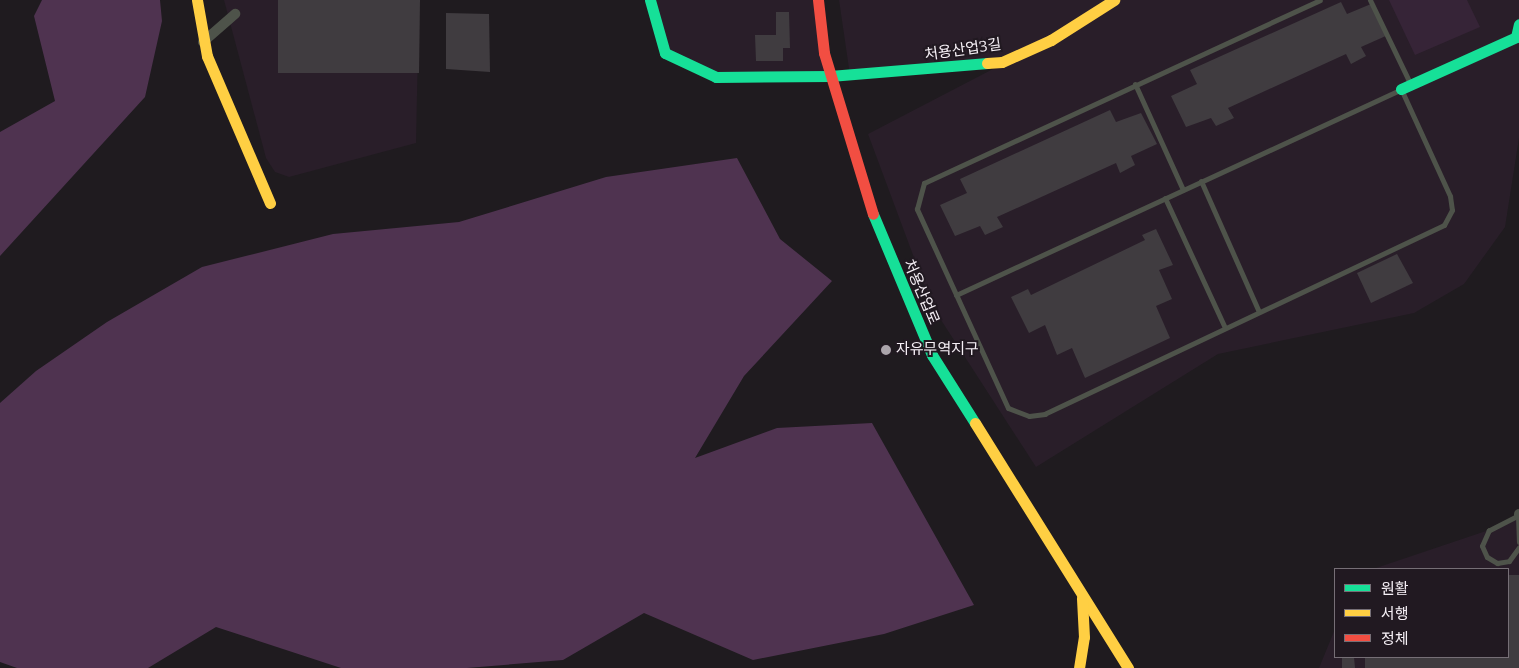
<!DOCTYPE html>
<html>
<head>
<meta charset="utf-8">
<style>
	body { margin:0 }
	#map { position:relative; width:1519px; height:668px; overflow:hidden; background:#1f1b1f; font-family:Bitter,"Noto Sans KR",serif }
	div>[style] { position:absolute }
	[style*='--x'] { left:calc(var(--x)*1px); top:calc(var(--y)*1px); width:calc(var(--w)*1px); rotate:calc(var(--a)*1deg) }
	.built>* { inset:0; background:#291e29 }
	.green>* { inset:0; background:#362437 }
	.forest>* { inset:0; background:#4f3350 }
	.building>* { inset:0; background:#403c40 }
	.lane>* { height:5px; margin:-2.5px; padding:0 2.5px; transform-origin:2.5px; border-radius:2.5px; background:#4e534a }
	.street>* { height:10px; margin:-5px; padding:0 5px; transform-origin:5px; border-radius:5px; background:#4e534a }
	.fast>* { height:11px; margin:-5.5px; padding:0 5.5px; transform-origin:5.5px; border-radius:5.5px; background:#16e098 }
	.slow>* { height:11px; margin:-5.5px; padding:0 5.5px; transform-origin:5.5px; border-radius:5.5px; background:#ffcf43 }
	.jam>* { height:11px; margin:-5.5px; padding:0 5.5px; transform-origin:5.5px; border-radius:5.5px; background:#f24e42 }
	.dots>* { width:14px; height:14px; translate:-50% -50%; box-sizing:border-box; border:2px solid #211921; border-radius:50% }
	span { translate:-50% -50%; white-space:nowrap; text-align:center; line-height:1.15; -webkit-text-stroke:4px #211921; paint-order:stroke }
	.street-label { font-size:15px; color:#f6f0f6 }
	.poi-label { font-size:15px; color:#f6f0f6 }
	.left { translate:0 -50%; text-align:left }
	.legend { position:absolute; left:1334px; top:568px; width:175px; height:90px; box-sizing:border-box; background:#211921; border:1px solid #766f76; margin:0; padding:6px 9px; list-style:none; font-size:15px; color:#f6f0f6 }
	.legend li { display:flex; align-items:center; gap:10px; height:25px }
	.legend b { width:25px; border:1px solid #766f76 }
</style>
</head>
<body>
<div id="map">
	<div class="built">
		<i style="clip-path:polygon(224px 0,419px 0,416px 143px,289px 177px,275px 172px,266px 158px)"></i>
		<i style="clip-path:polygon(650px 0,819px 0,830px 76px,716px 77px,665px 53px)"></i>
		<i style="clip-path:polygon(839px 0,1519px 0,1519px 138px,1505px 227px,1464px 284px,1414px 313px,1218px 354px,1036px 467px,932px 306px,868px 134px,1020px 55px,850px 75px)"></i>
		<i style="clip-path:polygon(1519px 514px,1519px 668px,1319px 668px,1335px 629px,1335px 657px,1508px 657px,1508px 569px,1373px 569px,1489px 530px)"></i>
	</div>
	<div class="green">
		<i style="clip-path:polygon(1389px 0,1467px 0,1480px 27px,1415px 55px)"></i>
	</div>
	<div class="forest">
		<i style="clip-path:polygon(42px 0,160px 0,162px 21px,145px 97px,0 256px,0 132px,55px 101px,34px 16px)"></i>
		<i style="clip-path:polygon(737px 158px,780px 239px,832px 281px,744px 376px,695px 458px,777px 428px,872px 423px,974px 605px,884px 634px,753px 660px,644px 613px,563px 660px,467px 668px,341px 668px,216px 627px,148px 668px,17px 668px,0 662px,0 403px,36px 371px,107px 322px,202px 267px,333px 234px,459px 222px,606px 177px)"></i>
	</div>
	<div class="building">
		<i style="clip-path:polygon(278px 0,420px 0,419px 73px,278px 73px)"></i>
		<i style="clip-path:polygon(1341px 2px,1347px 14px,1371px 4px,1388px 35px,1361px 47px,1366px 56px,1351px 64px,1346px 54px,1228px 108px,1234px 118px,1216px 126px,1211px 118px,1186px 127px,1171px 96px,1197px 84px,1190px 70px)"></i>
		<i style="clip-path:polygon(776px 12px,789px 12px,790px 48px,783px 48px,783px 61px,756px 61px,755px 35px,776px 35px)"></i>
		<i style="clip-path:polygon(446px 13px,489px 14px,490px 72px,446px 69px)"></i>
		<i style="clip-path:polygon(1110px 110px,1116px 122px,1141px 113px,1157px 144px,1131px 156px,1135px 165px,1120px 173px,1116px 163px,997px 217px,1003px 227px,985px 235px,980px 226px,955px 236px,940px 205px,967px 193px,960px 179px)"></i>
		<i style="clip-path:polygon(1156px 229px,1173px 265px,1159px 270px,1172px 299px,1156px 306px,1170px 338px,1085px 378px,1072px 348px,1057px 355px,1045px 325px,1029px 333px,1011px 297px,1028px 289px,1031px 295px,1145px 240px,1142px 235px)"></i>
		<i style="clip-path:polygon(1397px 254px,1413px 283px,1371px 303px,1357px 273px)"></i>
		<i style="clip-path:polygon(1508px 575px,1519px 575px,1519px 668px,1365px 668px,1365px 657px,1508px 657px)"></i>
		<i style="clip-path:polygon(1342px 657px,1354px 657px,1355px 668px,1342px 668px)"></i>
	</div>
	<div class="lane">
		<i style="--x:1370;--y:0;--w:92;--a:64.3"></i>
		<i style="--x:1135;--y:84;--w:116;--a:65.6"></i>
		<i style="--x:1201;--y:181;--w:143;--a:66.1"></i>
		<i style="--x:1165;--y:198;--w:143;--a:65.2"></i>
		<i style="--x:956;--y:295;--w:490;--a:-24.8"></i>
		<i style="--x:1401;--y:89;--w:118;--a:65.4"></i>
		<i style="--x:1450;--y:196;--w:14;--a:82"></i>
		<i style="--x:1452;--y:210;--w:17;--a:118"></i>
		<i style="--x:1444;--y:225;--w:441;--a:154.7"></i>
		<i style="--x:1045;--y:414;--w:16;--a:173"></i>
		<i style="--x:1029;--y:416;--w:22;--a:-159"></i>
		<i style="--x:1008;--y:408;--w:219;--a:-114.6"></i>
		<i style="--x:917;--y:209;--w:27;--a:-75"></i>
		<i style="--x:924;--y:183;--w:436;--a:-24.8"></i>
		<i style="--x:1518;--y:515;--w:27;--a:88"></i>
		<i style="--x:1519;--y:515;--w:34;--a:153"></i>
		<i style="--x:1489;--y:530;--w:17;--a:114"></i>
		<i style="--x:1482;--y:546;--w:12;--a:66"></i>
		<i style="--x:1487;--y:557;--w:12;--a:31"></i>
		<i style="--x:1497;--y:563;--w:12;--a:-9"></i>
		<i style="--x:1509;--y:561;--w:17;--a:-54"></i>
	</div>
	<div class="street">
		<i style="--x:203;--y:42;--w:43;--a:-41.2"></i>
		<i style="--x:1519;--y:515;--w:1;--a:-90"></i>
	</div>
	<div class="fast">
		<i style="--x:650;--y:0;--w:55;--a:74.2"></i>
		<i style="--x:665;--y:53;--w:56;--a:25.2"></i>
		<i style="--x:716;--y:77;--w:114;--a:-0.5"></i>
		<i style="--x:830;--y:76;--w:158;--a:-4.7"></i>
		<i style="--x:1401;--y:89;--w:126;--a:-24.3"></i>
		<i style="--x:1516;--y:37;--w:13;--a:-77"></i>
		<i style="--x:873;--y:214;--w:153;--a:67.3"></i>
		<i style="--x:932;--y:355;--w:80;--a:57.7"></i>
	</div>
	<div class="slow">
		<i style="--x:197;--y:0;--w:57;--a:79.9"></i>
		<i style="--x:207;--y:56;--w:160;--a:66.8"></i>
		<i style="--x:987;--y:63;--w:15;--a:-4"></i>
		<i style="--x:1002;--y:62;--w:54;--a:-24.2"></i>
		<i style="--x:1051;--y:40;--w:75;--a:-32.4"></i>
		<i style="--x:975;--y:423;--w:289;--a:58"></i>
		<i style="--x:1079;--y:668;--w:31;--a:-81"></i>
		<i style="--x:1084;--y:637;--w:39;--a:-93"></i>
	</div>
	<div class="jam">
		<i style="--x:818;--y:0;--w:53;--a:83.5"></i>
		<i style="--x:824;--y:53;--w:168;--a:73.1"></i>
	</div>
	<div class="dots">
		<i style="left:886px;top:350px;background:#aba5ab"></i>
	</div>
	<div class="street-label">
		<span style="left:963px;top:50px;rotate:-8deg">처용산업3길</span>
		<span style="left:921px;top:292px;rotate:67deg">처용산업로</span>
	</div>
	<div class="poi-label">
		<span class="left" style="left:896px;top:350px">자유무역지구</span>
	</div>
	<ul class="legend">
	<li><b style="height:6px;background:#16e098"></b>원활</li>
	<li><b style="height:6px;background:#ffcf43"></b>서행</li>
	<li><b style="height:6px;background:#f24e42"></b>정체</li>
	</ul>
</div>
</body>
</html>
